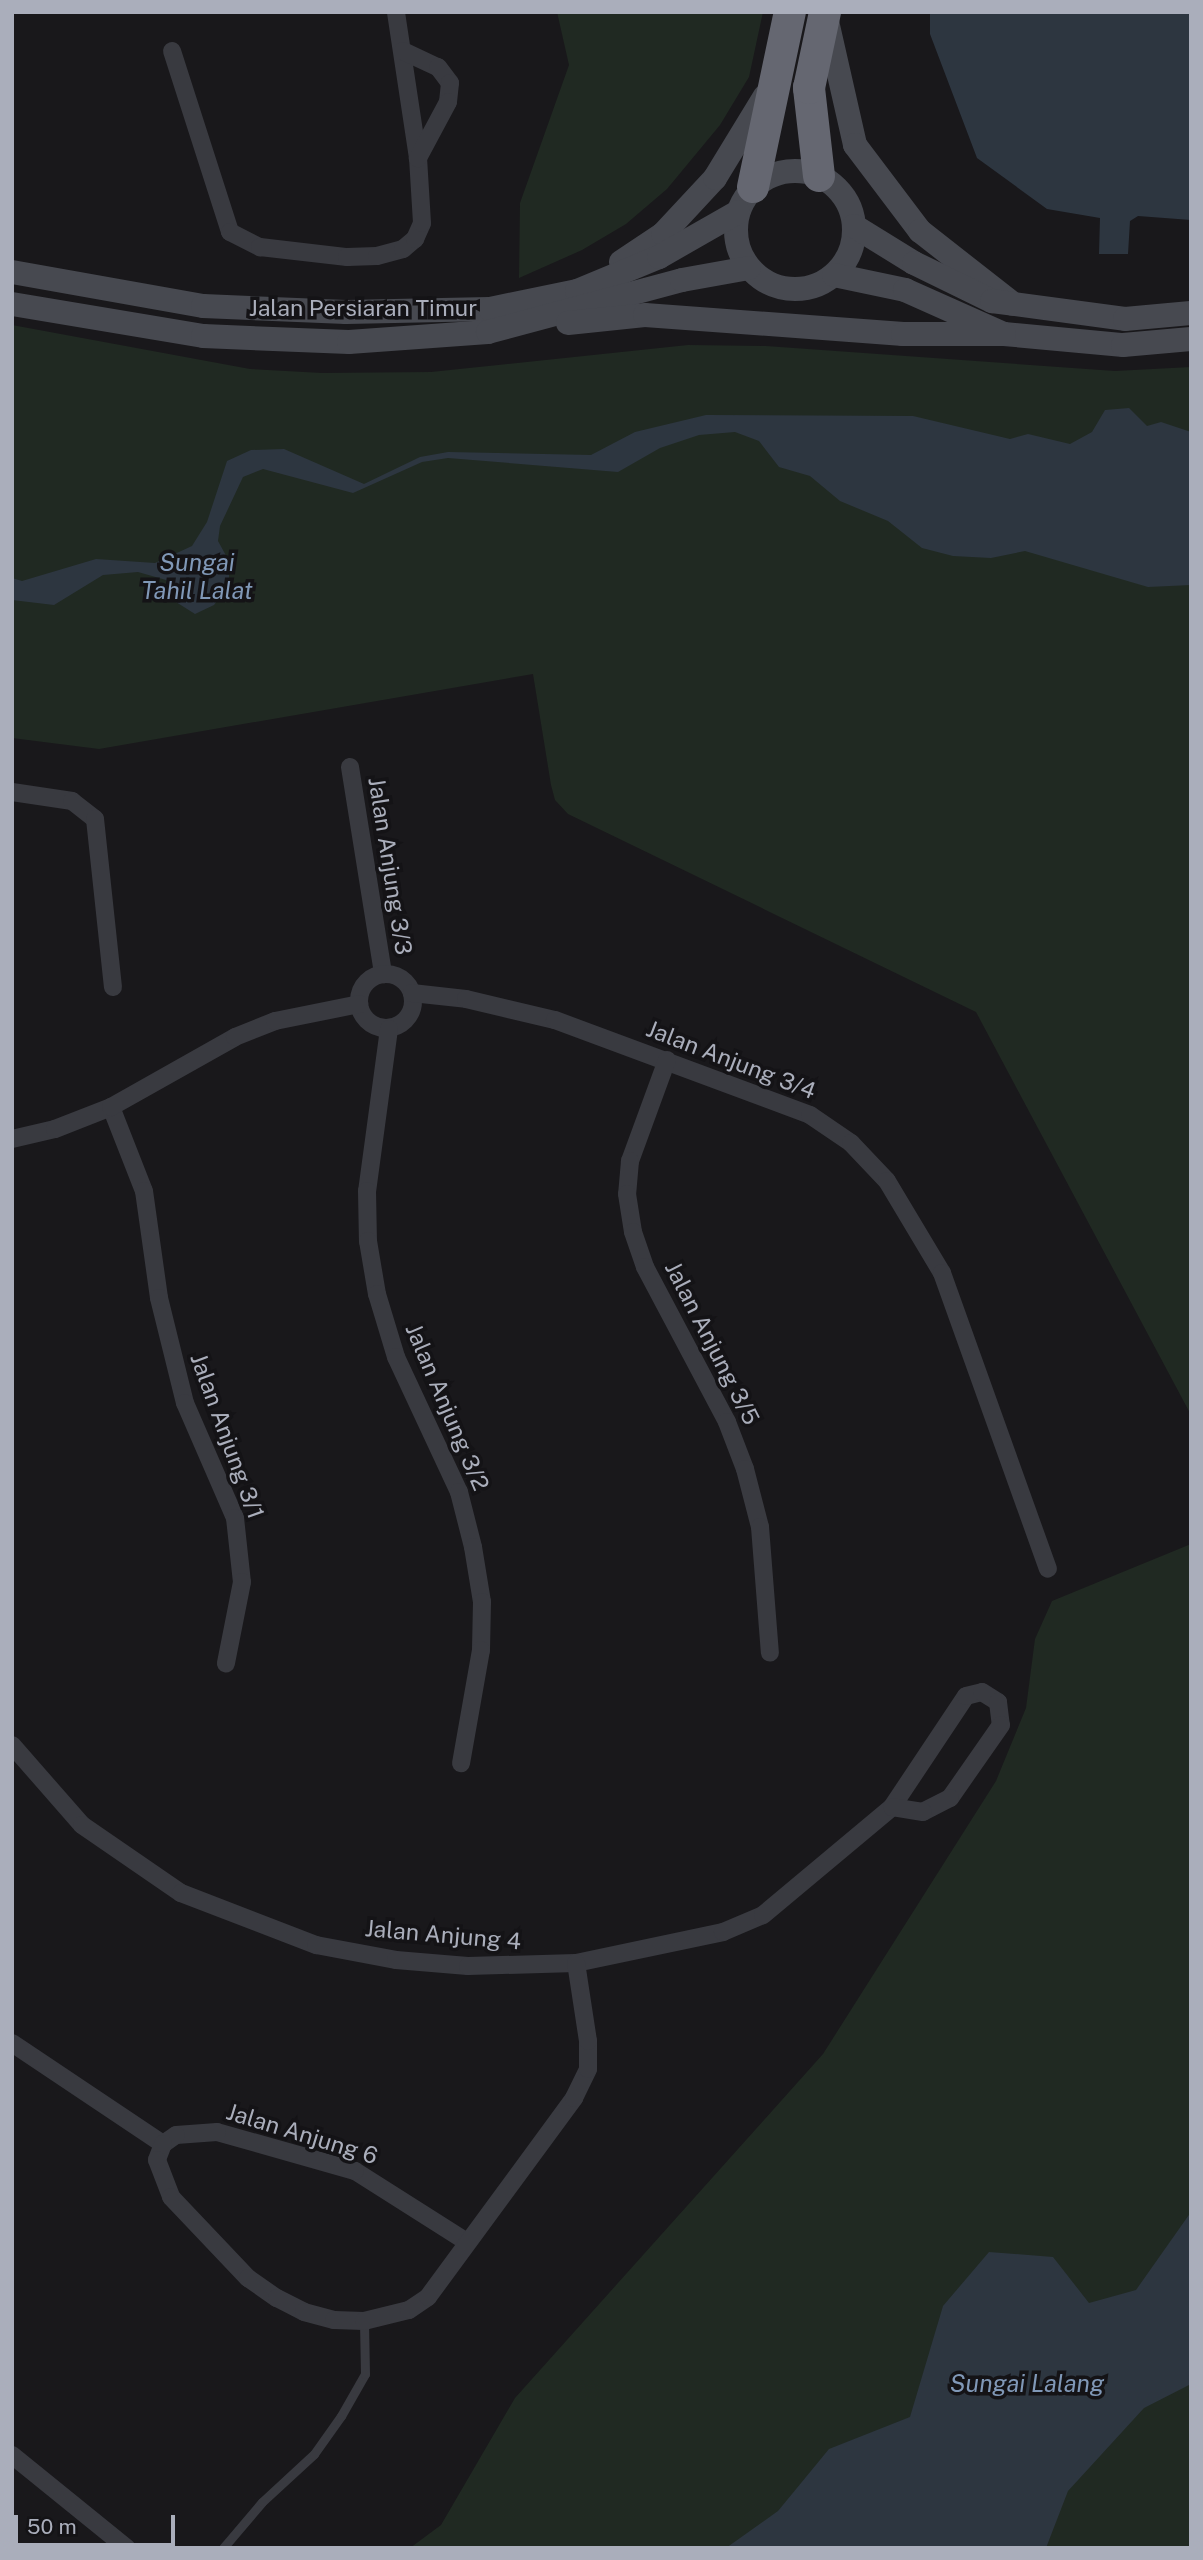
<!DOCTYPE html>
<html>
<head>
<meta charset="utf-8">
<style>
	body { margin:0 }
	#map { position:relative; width:1203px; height:2560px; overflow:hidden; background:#19181b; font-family:"Public Sans",sans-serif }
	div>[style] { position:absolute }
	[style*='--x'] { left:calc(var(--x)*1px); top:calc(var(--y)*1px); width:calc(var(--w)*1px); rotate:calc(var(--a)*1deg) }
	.green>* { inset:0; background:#202922 }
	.water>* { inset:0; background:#2d3640 }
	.lane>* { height:9px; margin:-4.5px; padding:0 4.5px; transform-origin:4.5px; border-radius:4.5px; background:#393a40 }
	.street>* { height:18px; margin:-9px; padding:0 9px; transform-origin:9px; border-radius:9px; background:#393a40 }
	.street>.ring { margin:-9px; padding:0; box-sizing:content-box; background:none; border:18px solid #393a40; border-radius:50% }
	.secondary>* { height:24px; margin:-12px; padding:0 12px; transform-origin:12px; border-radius:12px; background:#474950 }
	.secondary>.ring { margin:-12px; padding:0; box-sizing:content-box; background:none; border:24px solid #474950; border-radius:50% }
	.highway>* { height:32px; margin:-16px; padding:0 16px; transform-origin:16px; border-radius:16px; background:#656771 }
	span { translate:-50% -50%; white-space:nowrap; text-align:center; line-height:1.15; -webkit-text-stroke:7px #141316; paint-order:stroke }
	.street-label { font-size:23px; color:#aaaebb }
	.water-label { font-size:24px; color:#8098b7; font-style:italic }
	.frame { position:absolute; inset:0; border:14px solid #aaaebb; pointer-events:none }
	.scale { position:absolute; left:14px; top:2515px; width:161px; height:32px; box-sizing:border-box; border:4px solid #aaaebb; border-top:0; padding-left:9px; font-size:21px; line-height:24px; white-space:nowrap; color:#aaaebb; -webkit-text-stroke:5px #141316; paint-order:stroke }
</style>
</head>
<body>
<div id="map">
	<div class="green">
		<i style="clip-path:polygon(557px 12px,763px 12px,749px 77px,720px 125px,667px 189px,626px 224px,582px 250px,519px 278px,520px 203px,569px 65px)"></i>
		<i style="clip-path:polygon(12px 325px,250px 369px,322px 373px,431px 372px,688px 345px,766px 346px,1115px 371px,1191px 367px,1191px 1415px,976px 1012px,568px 814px,555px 800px,551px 785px,533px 674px,99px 749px,12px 738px)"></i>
		<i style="clip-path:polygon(1191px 1544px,1191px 2548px,410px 2548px,441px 2525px,515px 2398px,823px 2054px,996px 1781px,1026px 1708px,1035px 1639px,1052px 1601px)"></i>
	</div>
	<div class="water">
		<i style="clip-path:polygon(930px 12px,1191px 12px,1191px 220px,1138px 216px,1130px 221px,1128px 254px,1099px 254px,1100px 218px,1047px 209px,977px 158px,930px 34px)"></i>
		<i style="clip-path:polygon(1129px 408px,1147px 426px,1161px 422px,1191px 432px,1191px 585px,1148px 587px,1025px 551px,991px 558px,953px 556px,922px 548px,888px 521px,840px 501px,810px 476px,779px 467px,759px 441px,735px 432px,699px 435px,660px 448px,618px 472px,448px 458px,422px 462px,353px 493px,263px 469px,243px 477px,220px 526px,218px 541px,229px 561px,229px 585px,214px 605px,195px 614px,176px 602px,166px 580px,138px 572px,103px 575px,54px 605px,12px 600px,12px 578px,22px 581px,96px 559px,155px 563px,192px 546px,207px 522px,227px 461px,251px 450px,284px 449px,364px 484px,420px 457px,448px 452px,591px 455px,635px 432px,706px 415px,913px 416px,1010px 439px,1028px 434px,1070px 444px,1092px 432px,1105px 410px)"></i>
		<i style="clip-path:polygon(1191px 2212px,1191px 2384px,1144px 2408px,1068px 2491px,1046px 2548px,726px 2548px,778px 2511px,829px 2449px,910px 2417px,943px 2306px,989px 2252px,1053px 2257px,1089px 2303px,1136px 2290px)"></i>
	</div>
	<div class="lane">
		<i style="--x:223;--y:2548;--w:60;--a:-49.7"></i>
		<i style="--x:262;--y:2502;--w:71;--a:-42.7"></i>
		<i style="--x:314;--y:2454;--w:47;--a:-54.6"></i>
		<i style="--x:341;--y:2416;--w:48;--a:-60.3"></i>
		<i style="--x:365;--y:2374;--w:53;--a:-91.1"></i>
	</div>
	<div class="street">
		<i style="--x:172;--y:51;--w:190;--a:72.2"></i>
		<i style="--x:230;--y:232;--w:34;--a:27"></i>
		<i style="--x:260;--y:247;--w:88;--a:6.6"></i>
		<i style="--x:347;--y:257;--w:30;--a:-2"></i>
		<i style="--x:377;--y:256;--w:27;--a:-15"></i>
		<i style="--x:403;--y:249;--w:16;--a:-40"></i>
		<i style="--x:415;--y:239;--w:17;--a:-66"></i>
		<i style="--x:422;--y:223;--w:65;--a:-93.5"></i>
		<i style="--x:418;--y:158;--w:148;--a:-98.6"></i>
		<i style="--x:403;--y:51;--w:38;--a:25"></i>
		<i style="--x:438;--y:67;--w:20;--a:53"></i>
		<i style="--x:450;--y:83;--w:19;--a:96"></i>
		<i style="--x:448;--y:102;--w:64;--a:118.2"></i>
		<i style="--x:350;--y:767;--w:210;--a:80.9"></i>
		<i style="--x:12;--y:792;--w:61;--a:8.5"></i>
		<i style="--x:72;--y:801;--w:29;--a:38"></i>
		<i style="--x:95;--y:819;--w:169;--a:83.9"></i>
		<i class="ring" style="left:359px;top:974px;width:36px;height:36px"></i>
		<i style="--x:412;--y:993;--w:54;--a:6.3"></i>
		<i style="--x:466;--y:999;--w:91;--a:13.3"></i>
		<i style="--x:555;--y:1020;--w:272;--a:20.4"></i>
		<i style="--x:810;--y:1115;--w:50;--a:34.3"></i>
		<i style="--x:851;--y:1143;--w:52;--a:46.5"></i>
		<i style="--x:887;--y:1181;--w:107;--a:59.1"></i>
		<i style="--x:942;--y:1273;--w:314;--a:70.3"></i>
		<i style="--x:389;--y:1029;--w:163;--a:97.7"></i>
		<i style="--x:367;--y:1191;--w:50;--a:88.9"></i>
		<i style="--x:368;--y:1241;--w:54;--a:80.4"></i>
		<i style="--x:377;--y:1294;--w:66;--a:73.2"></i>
		<i style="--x:396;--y:1357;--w:149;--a:65"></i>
		<i style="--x:459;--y:1492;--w:57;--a:75.7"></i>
		<i style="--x:473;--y:1547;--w:56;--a:80.7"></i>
		<i style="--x:482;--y:1602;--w:48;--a:91.2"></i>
		<i style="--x:481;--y:1650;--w:115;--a:100"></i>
		<i style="--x:667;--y:1060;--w:108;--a:110.1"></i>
		<i style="--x:630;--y:1161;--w:33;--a:95"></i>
		<i style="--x:627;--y:1194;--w:38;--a:81"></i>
		<i style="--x:633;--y:1232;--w:37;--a:71"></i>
		<i style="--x:645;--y:1267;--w:175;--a:62.1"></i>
		<i style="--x:727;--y:1422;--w:50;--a:69"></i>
		<i style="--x:745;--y:1469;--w:60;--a:75.5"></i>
		<i style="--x:760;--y:1527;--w:126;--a:85.5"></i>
		<i style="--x:111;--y:1107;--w:90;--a:68.6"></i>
		<i style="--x:144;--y:1191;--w:108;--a:82"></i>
		<i style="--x:159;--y:1298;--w:108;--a:76.1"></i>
		<i style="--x:185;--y:1403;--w:125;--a:66.5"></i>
		<i style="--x:235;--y:1518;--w:64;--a:83.8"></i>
		<i style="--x:242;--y:1582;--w:83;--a:101.2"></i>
		<i style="--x:12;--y:1139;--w:44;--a:-13.1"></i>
		<i style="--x:55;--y:1129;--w:60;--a:-21.4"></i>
		<i style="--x:111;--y:1107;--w:142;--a:-29.4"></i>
		<i style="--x:235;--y:1037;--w:43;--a:-21.8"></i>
		<i style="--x:275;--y:1021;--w:86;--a:-11.4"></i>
		<i style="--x:12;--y:1745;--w:106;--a:48.8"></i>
		<i style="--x:82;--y:1825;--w:120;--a:34.5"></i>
		<i style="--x:181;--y:1893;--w:145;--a:21.1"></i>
		<i style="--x:316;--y:1945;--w:81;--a:10.6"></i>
		<i style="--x:396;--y:1960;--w:72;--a:4.8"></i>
		<i style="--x:468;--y:1966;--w:108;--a:-1.6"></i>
		<i style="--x:576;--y:1963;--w:150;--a:-11.9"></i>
		<i style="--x:723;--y:1932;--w:43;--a:-23"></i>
		<i style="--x:763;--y:1915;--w:168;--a:-39.9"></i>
		<i style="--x:892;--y:1807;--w:133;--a:-56.3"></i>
		<i style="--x:966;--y:1696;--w:16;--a:-14"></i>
		<i style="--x:982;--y:1692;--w:19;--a:32"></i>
		<i style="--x:998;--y:1702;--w:23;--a:83"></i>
		<i style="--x:1001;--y:1725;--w:89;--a:124.9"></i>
		<i style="--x:950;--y:1798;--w:30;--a:153"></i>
		<i style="--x:923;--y:1812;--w:31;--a:-171"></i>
		<i style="--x:12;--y:2043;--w:182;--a:33.8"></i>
		<i style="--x:467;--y:2242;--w:133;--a:-147.6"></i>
		<i style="--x:355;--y:2171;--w:143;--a:-164.2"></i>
		<i style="--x:217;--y:2132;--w:41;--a:175.8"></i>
		<i style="--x:176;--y:2135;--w:16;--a:145"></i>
		<i style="--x:163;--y:2144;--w:17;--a:111"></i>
		<i style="--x:157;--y:2160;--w:40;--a:69"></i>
		<i style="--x:171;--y:2197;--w:112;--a:46.5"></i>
		<i style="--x:248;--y:2278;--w:35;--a:35"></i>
		<i style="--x:277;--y:2298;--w:30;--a:27"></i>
		<i style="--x:304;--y:2312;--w:31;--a:15"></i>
		<i style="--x:334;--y:2320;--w:30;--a:2"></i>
		<i style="--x:364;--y:2321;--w:46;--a:-13.7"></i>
		<i style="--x:409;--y:2310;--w:23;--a:-34"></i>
		<i style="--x:428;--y:2297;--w:247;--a:-53.7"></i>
		<i style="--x:574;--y:2098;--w:32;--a:-64"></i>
		<i style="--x:588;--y:2069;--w:28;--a:-90"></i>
		<i style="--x:588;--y:2041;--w:79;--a:-98.7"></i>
		<i style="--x:12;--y:2455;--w:148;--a:39"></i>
	</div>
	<div class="secondary">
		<i style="--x:826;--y:17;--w:131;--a:77.2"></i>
		<i style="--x:855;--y:145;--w:108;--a:52.9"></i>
		<i style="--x:920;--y:231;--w:118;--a:38.1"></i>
		<i class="ring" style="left:736px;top:171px;width:94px;height:94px"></i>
		<i style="--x:854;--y:226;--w:70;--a:31.7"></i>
		<i style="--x:914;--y:263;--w:87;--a:26"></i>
		<i style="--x:992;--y:301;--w:134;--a:7.7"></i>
		<i style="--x:1125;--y:319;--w:66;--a:-5.2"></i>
		<i style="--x:621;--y:262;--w:50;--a:-33.7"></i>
		<i style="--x:663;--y:234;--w:76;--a:-47.1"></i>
		<i style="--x:715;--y:178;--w:96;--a:-58.6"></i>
		<i style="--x:12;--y:272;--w:194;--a:10.1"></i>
		<i style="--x:203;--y:306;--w:143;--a:2.4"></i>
		<i style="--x:346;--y:312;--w:144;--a:-1.2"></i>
		<i style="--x:490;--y:309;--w:89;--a:-11.7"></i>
		<i style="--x:577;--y:291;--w:89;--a:-22.5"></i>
		<i style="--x:659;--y:257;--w:91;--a:-29.7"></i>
		<i style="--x:834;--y:275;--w:73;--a:11.9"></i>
		<i style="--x:905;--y:290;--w:108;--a:24"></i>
		<i style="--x:1004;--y:334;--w:120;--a:5.3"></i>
		<i style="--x:1123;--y:345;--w:68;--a:-5"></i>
		<i style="--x:12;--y:304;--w:194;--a:9.5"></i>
		<i style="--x:203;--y:336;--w:146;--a:2.4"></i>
		<i style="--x:349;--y:342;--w:139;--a:-4.1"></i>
		<i style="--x:488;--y:332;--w:201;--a:-15"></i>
		<i style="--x:682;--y:280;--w:68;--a:-10.2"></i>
		<i style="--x:568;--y:323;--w:77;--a:-5.9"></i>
		<i style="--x:645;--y:315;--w:259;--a:4.2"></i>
		<i style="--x:903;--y:334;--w:101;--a:0"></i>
	</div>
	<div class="highway">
		<i style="--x:819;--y:176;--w:89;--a:-96.5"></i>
		<i style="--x:809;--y:88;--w:78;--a:-78.1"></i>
		<i style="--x:753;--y:187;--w:179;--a:-78.1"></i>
	</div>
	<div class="street-label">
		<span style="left:363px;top:308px">Jalan Persiaran Timur</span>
		<span style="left:390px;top:866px;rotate:81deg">Jalan Anjung 3/3</span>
		<span style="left:731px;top:1060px;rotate:21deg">Jalan Anjung 3/4</span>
		<span style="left:712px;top:1343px;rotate:63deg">Jalan Anjung 3/5</span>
		<span style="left:447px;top:1407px;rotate:67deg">Jalan Anjung 3/2</span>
		<span style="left:227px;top:1436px;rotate:70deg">Jalan Anjung 3/1</span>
		<span style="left:443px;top:1935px;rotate:5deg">Jalan Anjung 4</span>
		<span style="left:302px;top:2134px;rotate:17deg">Jalan Anjung 6</span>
	</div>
	<div class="water-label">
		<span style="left:197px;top:577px">Sungai<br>Tahil Lalat</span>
		<span style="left:1027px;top:2384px">Sungai Lalang</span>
	</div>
	<div class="frame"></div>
	<div class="scale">50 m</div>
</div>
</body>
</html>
